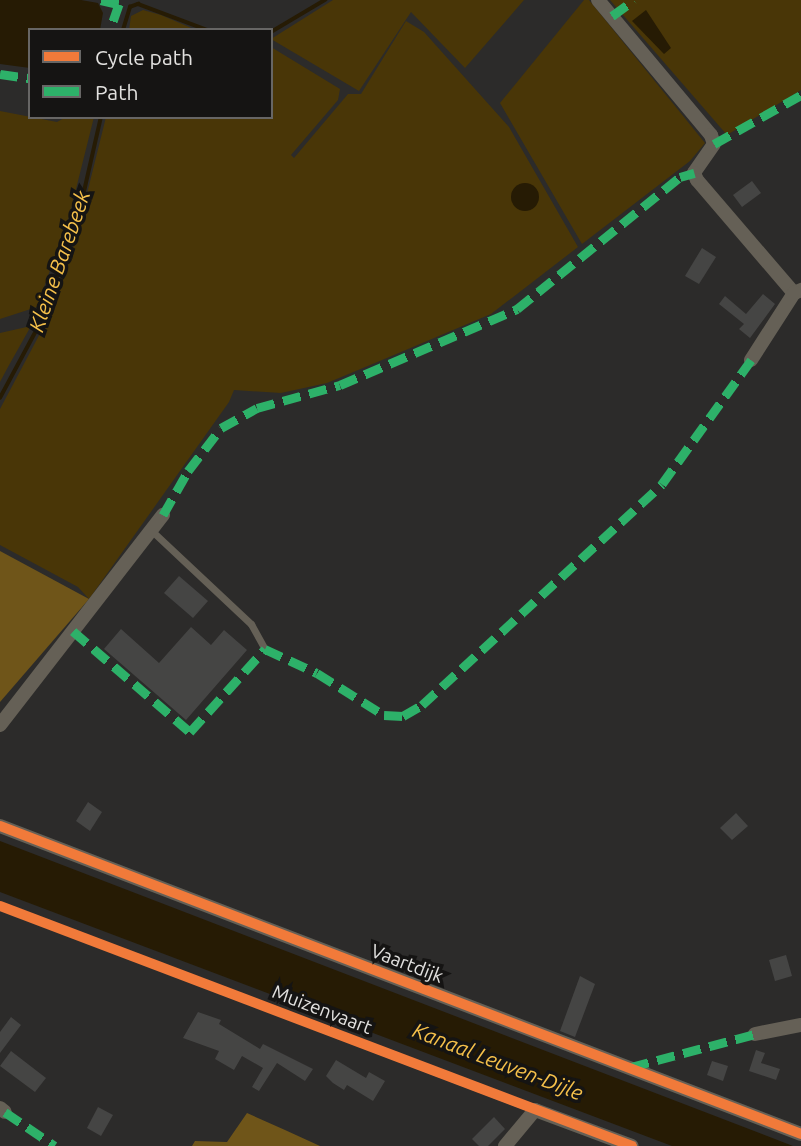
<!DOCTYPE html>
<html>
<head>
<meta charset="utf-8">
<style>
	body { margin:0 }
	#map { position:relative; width:801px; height:1146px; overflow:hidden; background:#2c2b2a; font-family:Ubuntu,sans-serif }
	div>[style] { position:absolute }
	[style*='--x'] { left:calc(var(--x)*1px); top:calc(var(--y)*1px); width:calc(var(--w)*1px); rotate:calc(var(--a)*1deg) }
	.green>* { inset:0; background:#493607 }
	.forest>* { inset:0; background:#6f5519 }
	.water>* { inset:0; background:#261b04 }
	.round { border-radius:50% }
	.stream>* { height:3.5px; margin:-1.75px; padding:0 1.75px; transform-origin:1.75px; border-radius:1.75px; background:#261b04 }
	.building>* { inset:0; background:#454544 }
	.lane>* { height:7px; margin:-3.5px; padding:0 3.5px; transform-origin:3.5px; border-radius:3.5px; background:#656056 }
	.street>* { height:14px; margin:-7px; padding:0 7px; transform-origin:7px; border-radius:7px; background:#656056 }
	.quiet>* { height:9px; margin-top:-4.5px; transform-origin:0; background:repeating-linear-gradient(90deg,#2db169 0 18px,transparent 0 27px) }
	.cycleway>* { height:10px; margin:-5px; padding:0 5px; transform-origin:5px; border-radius:5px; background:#f17a3a }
	span { translate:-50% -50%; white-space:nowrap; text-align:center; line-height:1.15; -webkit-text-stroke:7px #151413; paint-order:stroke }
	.street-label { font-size:19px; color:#e2e1df }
	.water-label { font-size:21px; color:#f5c04a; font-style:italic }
	.legend { position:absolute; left:28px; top:28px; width:245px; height:91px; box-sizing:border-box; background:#151413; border:2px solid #676665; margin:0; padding:9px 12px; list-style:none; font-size:21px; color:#e2e1df }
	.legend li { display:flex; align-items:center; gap:14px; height:35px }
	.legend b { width:35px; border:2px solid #676665 }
</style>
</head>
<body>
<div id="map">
	<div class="green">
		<i style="clip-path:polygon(333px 0,524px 0,465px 68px,411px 12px,359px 91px,271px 39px)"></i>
		<i style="clip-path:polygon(584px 0,589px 0,705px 143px,690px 161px,582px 244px,500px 103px)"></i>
		<i style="clip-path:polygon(610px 0,801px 0,801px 90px,727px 135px)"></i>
		<i style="clip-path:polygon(143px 10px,161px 15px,196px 30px,129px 30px,131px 16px)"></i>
		<i style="clip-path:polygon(406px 21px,424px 32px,509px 127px,578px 247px,491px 314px,375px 363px,327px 383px,281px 393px,234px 390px,229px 402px,89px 599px,78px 587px,0 545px,0 409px,44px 326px,75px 242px,106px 117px,271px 117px,271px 47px,340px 89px,338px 100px,291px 155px,294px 158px,348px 94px,361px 94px)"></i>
		<i style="clip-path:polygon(0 111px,57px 122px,66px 117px,94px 117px,69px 217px,37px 307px,0 319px)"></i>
		<i style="clip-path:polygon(31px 326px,8px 367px,0 382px,0 333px)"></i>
	</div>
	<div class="forest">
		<i style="clip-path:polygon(0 551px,89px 599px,0 702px)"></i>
		<i style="clip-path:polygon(247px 1113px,285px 1130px,320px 1146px,192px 1146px,195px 1141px,227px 1142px)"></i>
	</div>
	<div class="water">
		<i style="clip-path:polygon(0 0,81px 0,98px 3px,103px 13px,100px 30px,30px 30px,30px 68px,0 64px)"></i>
		<i style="clip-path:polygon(646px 10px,671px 48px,664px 54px,632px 21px)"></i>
		<i class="round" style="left:511px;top:183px;width:28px;height:28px"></i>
		<i style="clip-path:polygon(0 841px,793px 1146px,672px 1146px,0 892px)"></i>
	</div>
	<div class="stream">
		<i style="--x:123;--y:30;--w:24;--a:-73"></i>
		<i style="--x:130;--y:7;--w:9;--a:-21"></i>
		<i style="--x:138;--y:4;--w:74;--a:20.6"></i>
		<i style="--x:271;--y:32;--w:63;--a:-30.7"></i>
		<i style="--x:0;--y:398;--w:76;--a:-61.8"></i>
		<i style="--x:36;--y:331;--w:61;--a:-68.9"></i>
		<i style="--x:58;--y:274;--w:82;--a:-72.2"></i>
		<i style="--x:83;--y:196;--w:81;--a:-77.2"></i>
	</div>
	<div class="building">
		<i style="clip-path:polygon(752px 181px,761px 193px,742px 207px,733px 195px)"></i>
		<i style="clip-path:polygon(702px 248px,716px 257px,699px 284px,685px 276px)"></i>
		<i style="clip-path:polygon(763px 294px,775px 304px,750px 338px,739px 329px,744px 324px,719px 304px,725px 296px,746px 314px)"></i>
		<i style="clip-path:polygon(179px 576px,208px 601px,193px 618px,164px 593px)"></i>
		<i style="clip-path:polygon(191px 627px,211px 645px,224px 630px,247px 650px,186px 720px,104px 649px,121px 629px,159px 663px)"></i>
		<i style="clip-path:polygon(88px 802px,102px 812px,90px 831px,76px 821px)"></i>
		<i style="clip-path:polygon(736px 813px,748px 826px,732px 840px,720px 828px)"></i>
		<i style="clip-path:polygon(786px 955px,792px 976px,775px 981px,769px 960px)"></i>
		<i style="clip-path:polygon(580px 976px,595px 984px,575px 1037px,560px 1031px)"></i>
		<i style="clip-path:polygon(198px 1012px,221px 1020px,219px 1024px,260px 1049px,263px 1044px,313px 1069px,305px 1081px,277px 1063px,259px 1091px,252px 1087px,263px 1068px,242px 1056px,234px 1070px,215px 1059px,219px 1051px,183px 1038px)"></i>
		<i style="clip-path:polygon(11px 1017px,21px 1025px,0 1053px,0 1032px)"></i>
		<i style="clip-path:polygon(756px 1050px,765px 1053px,761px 1063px,780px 1069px,776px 1080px,749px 1071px)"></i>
		<i style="clip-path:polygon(11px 1051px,46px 1078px,35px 1092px,0 1066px)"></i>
		<i style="clip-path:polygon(336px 1060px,366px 1078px,369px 1072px,385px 1081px,373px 1101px,347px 1085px,344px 1090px,333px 1083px,326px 1076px)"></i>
		<i style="clip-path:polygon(712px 1061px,728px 1066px,723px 1081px,707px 1075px)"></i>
		<i style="clip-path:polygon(98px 1107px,113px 1115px,101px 1136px,87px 1128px)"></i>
		<i style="clip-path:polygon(494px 1117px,505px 1129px,488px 1146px,479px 1146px,472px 1139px)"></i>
	</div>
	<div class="lane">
		<i style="--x:152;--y:531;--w:136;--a:43.2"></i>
		<i style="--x:251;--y:624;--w:29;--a:61"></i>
		<i style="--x:0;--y:906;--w:573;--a:20.87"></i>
	</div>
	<div class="street">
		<i style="--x:598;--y:0;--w:176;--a:50.1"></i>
		<i style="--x:711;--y:135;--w:9;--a:72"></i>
		<i style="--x:714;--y:144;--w:35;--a:125"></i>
		<i style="--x:694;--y:173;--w:8;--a:67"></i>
		<i style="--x:697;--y:180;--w:149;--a:49.4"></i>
		<i style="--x:794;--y:293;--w:8;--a:-23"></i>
		<i style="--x:751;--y:360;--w:80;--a:-57.3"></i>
		<i style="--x:0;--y:725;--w:266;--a:-52.2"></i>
		<i style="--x:0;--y:826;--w:858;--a:21.03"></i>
		<i style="--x:755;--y:1034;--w:47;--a:-11.1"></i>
		<i style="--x:0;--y:1108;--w:6;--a:39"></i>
		<i style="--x:505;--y:1146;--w:47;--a:-50.2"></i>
		<i style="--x:535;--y:1110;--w:103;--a:20.4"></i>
	</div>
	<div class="quiet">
		<i style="--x:101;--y:0;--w:18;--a:13"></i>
		<i style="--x:119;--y:4;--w:28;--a:109"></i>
		<i style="--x:612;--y:16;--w:27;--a:-36"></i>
		<i style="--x:0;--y:74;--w:30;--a:8"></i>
		<i style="--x:714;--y:144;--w:100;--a:-29.4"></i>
		<i style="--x:163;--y:515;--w:51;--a:-60.4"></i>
		<i style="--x:188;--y:471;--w:54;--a:-52.5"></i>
		<i style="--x:221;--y:428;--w:41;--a:-29.1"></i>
		<i style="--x:257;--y:408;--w:86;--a:-15.5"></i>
		<i style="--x:340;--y:385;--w:193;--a:-23.2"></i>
		<i style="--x:517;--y:309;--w:210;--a:-39"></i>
		<i style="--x:680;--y:177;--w:15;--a:-16"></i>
		<i style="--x:73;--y:631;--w:155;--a:40.8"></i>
		<i style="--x:190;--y:732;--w:112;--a:-47.9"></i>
		<i style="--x:265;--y:649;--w:57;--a:24.8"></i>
		<i style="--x:317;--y:673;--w:79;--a:32.1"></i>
		<i style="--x:384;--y:715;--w:19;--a:3"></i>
		<i style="--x:403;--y:716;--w:22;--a:-30"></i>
		<i style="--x:422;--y:705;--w:326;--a:-42.6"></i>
		<i style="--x:662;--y:484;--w:153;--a:-54.3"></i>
		<i style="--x:631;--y:1067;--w:128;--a:-14.9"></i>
		<i style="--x:5;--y:1112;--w:60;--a:34.2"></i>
	</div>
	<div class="cycleway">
		<i style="--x:0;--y:826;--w:858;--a:21.03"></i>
		<i style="--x:0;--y:906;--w:676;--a:20.79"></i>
	</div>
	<div class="street-label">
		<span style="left:407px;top:964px;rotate:21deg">Vaartdijk</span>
		<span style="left:322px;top:1010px;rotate:21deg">Muizenvaart</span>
	</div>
	<div class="water-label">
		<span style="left:59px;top:261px;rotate:-71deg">Kleine Barebeek</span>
		<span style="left:498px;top:1061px;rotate:21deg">Kanaal Leuven-Dijle</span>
	</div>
	<ul class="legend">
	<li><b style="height:9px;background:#f17a3a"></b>Cycle path</li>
	<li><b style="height:9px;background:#2db169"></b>Path</li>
	</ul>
</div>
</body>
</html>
